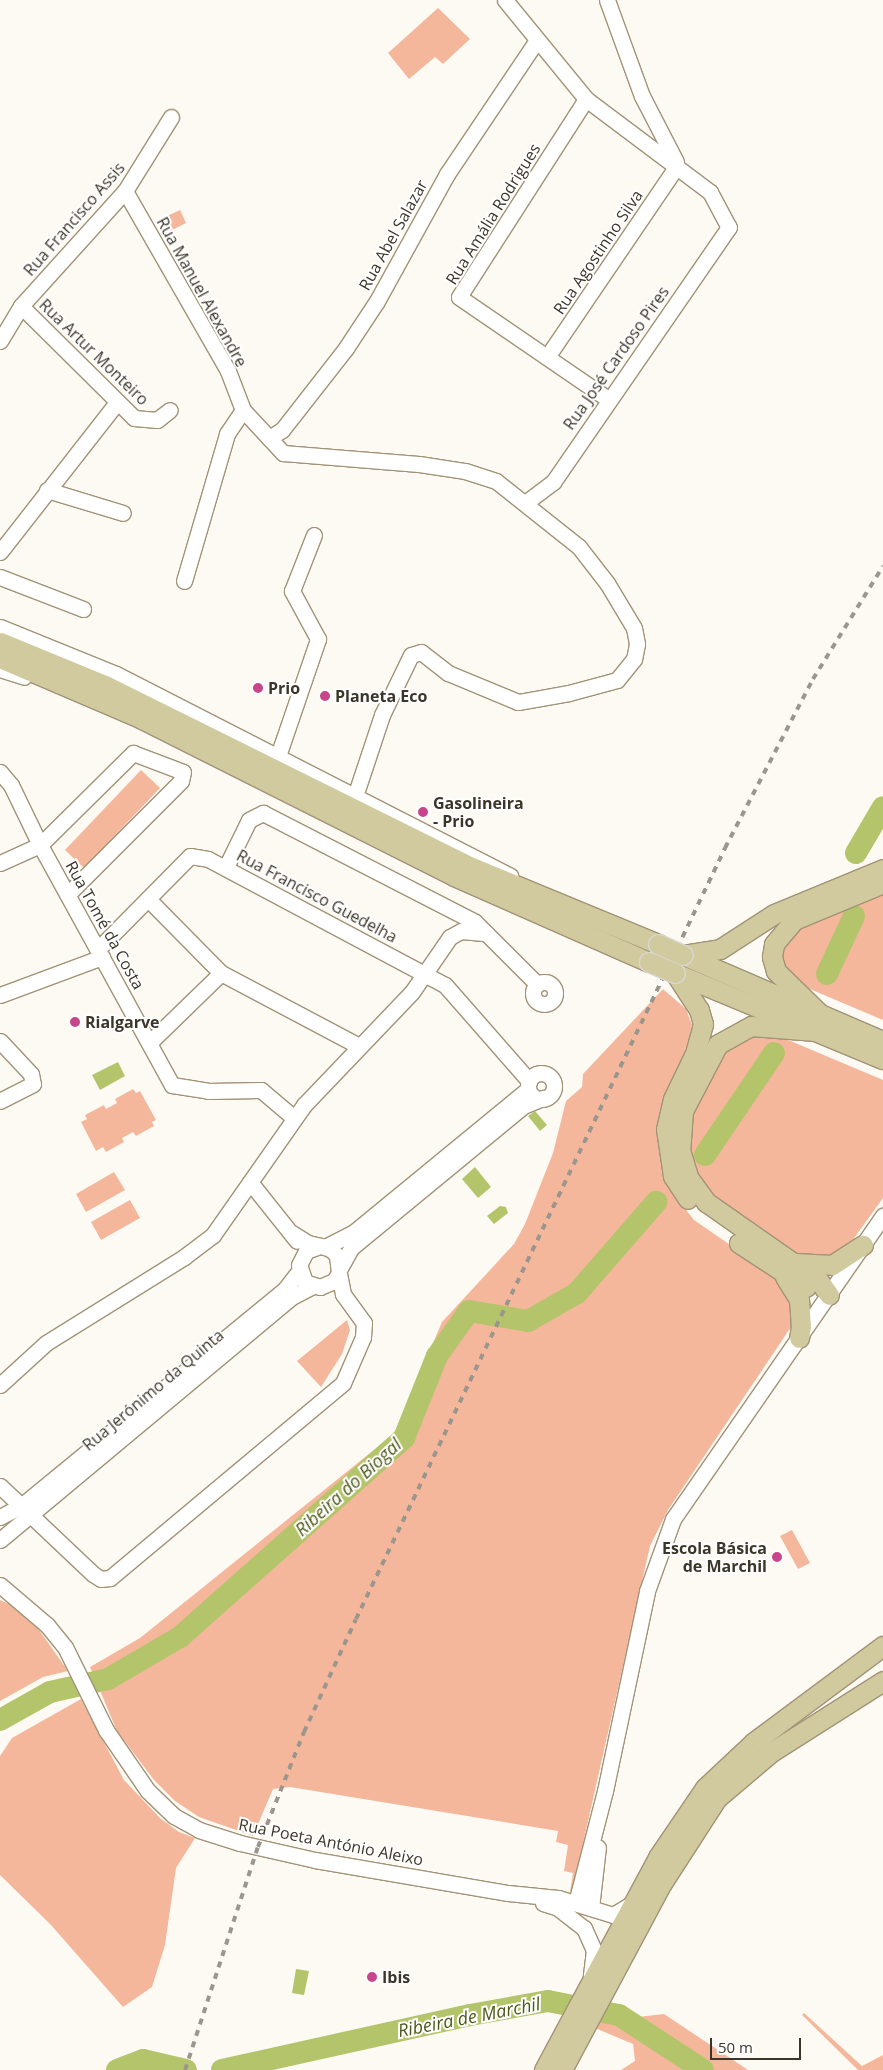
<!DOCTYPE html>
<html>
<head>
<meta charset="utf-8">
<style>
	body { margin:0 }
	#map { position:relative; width:883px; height:2070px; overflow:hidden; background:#fdfaf4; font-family:"Open Sans",sans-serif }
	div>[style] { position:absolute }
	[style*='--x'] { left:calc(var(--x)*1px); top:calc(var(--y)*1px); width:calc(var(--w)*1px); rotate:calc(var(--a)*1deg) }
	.green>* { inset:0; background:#f5b79b }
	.water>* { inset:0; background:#b4c46b }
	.river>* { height:22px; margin:-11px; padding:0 11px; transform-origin:11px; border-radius:11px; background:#b4c46b }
	.roads { filter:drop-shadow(1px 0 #a29377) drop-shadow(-1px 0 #a29377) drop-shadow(0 1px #a29377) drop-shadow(0 -1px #a29377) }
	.minor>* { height:15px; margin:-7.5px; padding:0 7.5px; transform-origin:7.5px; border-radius:7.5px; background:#fff }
	.minor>.ring { margin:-7.5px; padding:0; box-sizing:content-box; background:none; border:15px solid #fff; border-radius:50% }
	.major>* { height:19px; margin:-9.5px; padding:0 9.5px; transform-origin:9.5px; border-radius:9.5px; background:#d1ca9e }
	.rail>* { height:4px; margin-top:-2px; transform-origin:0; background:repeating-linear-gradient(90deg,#9b968d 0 6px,transparent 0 12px) }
	.bridges { filter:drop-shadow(1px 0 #d8d7d4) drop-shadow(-1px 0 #d8d7d4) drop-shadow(0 1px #d8d7d4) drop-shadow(0 -1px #d8d7d4) }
	.major-bridge>* { height:19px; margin:-9.5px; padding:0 9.5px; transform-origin:9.5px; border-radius:9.5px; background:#d1ca9e }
	.dots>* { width:14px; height:14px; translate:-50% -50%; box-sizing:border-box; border:2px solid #fff; border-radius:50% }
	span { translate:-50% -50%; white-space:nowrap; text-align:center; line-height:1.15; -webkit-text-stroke:4px #fff; paint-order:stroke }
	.street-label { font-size:16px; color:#3c362a }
	.poi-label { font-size:16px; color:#3c362a; font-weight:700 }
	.left { translate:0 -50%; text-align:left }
	.right { translate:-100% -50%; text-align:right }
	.water-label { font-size:18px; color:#4e5818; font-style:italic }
	.scale { position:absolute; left:710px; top:2038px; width:91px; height:22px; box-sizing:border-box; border:2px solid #3c362a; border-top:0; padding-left:6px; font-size:15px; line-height:18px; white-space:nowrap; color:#3c362a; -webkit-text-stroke:4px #fff; paint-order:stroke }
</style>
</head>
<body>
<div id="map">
	<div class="green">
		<i style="clip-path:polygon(438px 8px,470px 39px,443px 64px,435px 57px,409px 79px,388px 53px)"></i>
		<i style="clip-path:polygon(180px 210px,186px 223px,170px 231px,161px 219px)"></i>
		<i style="clip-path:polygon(141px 770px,160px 788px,84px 868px,65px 850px)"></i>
		<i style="clip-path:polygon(883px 892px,883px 1020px,798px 984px,782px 964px,782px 947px,799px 928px)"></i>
		<i style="clip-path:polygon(663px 989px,686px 1009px,692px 1025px,662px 1162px,672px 1192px,694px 1220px,778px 1278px,793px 1308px,791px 1327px,668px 1510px,650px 1546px,573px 1888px,570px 1892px,573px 1873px,564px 1871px,568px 1845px,556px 1842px,558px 1831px,290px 1787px,273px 1789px,253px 1836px,199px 1817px,175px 1801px,154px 1780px,117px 1731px,90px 1667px,140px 1638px,395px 1433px,442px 1322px,514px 1244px,525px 1224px,553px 1153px,566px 1101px,582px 1087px,583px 1074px)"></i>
		<i style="clip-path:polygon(774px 1034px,883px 1080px,883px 1198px,852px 1241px,837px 1252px,819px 1258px,801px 1257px,716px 1200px,701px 1184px,692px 1162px,691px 1119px,722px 1054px,744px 1036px)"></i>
		<i style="clip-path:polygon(133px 1089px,136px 1093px,140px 1091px,156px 1120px,152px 1122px,154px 1126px,136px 1136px,133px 1132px,122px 1138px,124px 1142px,106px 1152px,103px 1147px,96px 1151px,81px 1122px,87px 1119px,85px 1115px,104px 1105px,106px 1109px,117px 1103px,115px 1099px)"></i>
		<i style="clip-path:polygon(114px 1172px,125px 1190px,86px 1212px,76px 1194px)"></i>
		<i style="clip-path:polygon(130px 1200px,140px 1218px,101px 1240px,91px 1222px)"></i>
		<i style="clip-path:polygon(347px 1320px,350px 1330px,342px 1354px,321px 1387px,297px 1361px)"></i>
		<i style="clip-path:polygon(792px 1530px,810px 1563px,798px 1569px,780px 1536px)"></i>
		<i style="clip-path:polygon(0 1600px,18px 1608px,37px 1627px,68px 1671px,43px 1677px,0 1701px)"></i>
		<i style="clip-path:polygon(81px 1699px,124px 1780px,160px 1818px,179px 1832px,195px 1838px,176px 1868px,165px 1945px,152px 1987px,123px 2007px,51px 1925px,0 1875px,0 1756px,12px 1738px)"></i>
		<i style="clip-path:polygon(610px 2004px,638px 2017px,664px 2014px,748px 2070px,621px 2070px,635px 2061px,633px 2044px,595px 2028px)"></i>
		<i style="clip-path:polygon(804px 2013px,862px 2066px,883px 2055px,883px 2070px,858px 2070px,802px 2015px)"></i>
	</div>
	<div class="water">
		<i style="clip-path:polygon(118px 1062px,125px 1076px,100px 1090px,92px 1075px)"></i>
		<i style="clip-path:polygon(535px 1111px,547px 1125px,540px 1131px,528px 1116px)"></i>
		<i style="clip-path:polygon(475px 1167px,491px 1187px,478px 1198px,462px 1179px)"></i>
		<i style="clip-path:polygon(500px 1206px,506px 1207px,508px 1213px,494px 1224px,487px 1216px)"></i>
		<i style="clip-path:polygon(296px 1969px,309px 1971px,304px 1995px,292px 1993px)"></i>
	</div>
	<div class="river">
		<i style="--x:856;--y:853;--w:53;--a:-59.6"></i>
		<i style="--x:827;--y:974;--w:64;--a:-65"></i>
		<i style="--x:705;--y:1155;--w:123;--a:-55.9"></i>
		<i style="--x:0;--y:1720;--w:57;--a:-29.2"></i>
		<i style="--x:50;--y:1692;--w:59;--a:-12.6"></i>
		<i style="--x:108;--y:1679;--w:83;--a:-30.3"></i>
		<i style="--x:180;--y:1637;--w:300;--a:-41.6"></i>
		<i style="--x:404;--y:1438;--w:88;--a:-68.1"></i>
		<i style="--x:437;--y:1356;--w:55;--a:-54.6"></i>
		<i style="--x:469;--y:1311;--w:60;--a:9.6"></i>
		<i style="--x:528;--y:1321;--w:56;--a:-29.7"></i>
		<i style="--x:577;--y:1293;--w:121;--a:-49"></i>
		<i style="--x:117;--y:2070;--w:28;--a:-21"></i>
		<i style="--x:143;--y:2060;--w:44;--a:13.1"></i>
		<i style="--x:222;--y:2070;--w:254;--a:-12.5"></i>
		<i style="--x:470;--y:2015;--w:79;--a:-10.2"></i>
		<i style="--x:548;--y:2001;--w:72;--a:11.2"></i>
		<i style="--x:619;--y:2015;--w:100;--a:33.2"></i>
	</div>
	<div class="roads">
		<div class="minor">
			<i style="--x:505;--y:0;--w:128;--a:50.7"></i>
			<i style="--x:586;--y:99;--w:155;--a:36.9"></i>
			<i style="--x:710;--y:192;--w:40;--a:62"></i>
			<i style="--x:729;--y:227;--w:310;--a:124.6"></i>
			<i style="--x:553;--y:482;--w:34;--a:143"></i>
			<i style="--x:607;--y:0;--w:102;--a:70"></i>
			<i style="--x:642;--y:96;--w:74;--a:62.7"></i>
			<i style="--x:586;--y:99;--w:235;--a:122.7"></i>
			<i style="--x:459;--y:297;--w:181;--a:34.4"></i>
			<i style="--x:125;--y:191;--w:207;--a:60.2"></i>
			<i style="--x:228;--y:371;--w:42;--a:69"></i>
			<i style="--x:243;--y:410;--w:29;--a:124"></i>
			<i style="--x:227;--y:434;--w:153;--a:106.3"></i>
			<i style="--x:21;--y:306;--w:159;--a:44.7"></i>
			<i style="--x:134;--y:418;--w:23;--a:5"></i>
			<i style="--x:157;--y:420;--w:16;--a:-38"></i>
			<i style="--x:0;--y:341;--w:41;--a:-59"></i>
			<i style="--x:21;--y:306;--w:155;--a:-47.9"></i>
			<i style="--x:125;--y:191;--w:87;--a:-58.1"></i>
			<i style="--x:547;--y:357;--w:231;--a:-55.8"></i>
			<i style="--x:243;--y:410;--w:59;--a:47.1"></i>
			<i style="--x:283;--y:453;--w:136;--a:4.6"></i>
			<i style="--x:419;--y:464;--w:47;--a:8.7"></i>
			<i style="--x:465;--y:471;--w:33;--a:18"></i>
			<i style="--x:496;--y:481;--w:106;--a:38.5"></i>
			<i style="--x:579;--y:547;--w:46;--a:52.1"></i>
			<i style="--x:607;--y:583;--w:52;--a:59"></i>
			<i style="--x:634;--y:628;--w:16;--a:79"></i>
			<i style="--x:637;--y:644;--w:15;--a:101"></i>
			<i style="--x:634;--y:659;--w:27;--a:129"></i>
			<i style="--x:617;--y:680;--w:50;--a:164.8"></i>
			<i style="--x:569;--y:693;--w:52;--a:170"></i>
			<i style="--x:518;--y:702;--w:76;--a:-157.5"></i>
			<i style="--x:448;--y:673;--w:34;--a:-142"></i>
			<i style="--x:421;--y:652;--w:10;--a:163"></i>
			<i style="--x:411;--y:655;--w:67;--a:115.8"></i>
			<i style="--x:382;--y:715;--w:85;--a:108.4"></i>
			<i style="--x:269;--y:438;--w:15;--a:-32"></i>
			<i style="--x:282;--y:430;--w:104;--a:-52"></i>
			<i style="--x:346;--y:348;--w:56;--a:-56.6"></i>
			<i style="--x:377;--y:301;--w:145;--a:-61.1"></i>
			<i style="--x:447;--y:174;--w:161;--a:-56.1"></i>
			<i style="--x:47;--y:490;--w:79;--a:16.8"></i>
			<i style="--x:0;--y:552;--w:190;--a:-52"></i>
			<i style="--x:0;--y:577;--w:89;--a:21.1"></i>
			<i style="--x:0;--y:627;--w:125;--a:22.1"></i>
			<i style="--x:116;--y:674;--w:443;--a:27.1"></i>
			<i style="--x:0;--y:669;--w:25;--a:18"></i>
			<i style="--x:278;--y:756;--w:124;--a:-71.1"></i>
			<i style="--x:318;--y:639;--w:55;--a:-118.4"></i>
			<i style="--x:292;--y:591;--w:60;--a:-68.6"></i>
			<i style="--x:0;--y:772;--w:17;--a:50"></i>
			<i style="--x:11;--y:785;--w:67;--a:64.2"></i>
			<i style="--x:40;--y:845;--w:274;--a:61.2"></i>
			<i style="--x:172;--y:1085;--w:36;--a:9"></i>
			<i style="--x:208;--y:1091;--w:53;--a:-1.1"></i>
			<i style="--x:261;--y:1090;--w:43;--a:40.3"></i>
			<i style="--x:0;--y:863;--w:44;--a:-24.2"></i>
			<i style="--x:40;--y:845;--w:131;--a:-44.7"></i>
			<i style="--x:133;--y:753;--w:53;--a:20.8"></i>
			<i style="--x:183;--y:772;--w:9;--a:103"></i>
			<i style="--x:181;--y:781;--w:160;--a:135"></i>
			<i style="--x:226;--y:867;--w:52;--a:-63.9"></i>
			<i style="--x:249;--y:820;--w:16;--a:-27"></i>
			<i style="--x:263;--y:813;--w:238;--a:27.2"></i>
			<i style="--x:475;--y:922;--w:88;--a:45"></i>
			<i style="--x:148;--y:899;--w:104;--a:45.4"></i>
			<i style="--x:221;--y:973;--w:156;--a:27.9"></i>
			<i style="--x:98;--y:949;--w:131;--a:-45.3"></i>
			<i style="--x:190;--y:856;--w:18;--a:9"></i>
			<i style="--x:208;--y:859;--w:268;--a:28"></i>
			<i style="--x:445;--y:985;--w:128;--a:48.8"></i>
			<i class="ring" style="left:533px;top:982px;width:7px;height:7px"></i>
			<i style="--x:0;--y:995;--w:109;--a:-20.4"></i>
			<i style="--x:0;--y:1041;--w:45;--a:46.8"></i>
			<i style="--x:31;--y:1074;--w:10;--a:79"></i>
			<i style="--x:33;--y:1084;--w:37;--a:153"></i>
			<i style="--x:149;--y:1043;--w:100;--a:-44.2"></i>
			<i class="ring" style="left:528px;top:1073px;width:11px;height:11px"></i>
			<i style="--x:250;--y:1182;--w:75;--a:51.5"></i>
			<i style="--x:292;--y:1233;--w:19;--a:32"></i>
			<i style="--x:308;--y:1243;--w:17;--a:13"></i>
			<i style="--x:325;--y:1247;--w:8;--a:23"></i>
			<i style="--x:332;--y:1250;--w:8;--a:50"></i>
			<i style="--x:337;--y:1256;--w:17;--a:83"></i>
			<i style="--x:339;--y:1273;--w:9;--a:122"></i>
			<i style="--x:334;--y:1281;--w:15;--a:157"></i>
			<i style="--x:320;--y:1287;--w:16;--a:-162"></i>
			<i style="--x:305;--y:1282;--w:18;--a:-109"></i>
			<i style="--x:299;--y:1265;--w:16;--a:-63"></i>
			<i style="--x:306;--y:1251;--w:15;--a:-20"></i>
			<i style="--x:325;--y:1247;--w:33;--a:-27"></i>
			<i style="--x:354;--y:1232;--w:225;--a:-39.4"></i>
			<i style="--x:340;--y:1268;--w:23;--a:-61"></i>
			<i style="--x:351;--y:1248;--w:223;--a:-39.5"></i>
			<i style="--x:523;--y:1106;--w:22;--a:-22"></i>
			<i style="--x:0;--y:1385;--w:62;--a:-42.4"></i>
			<i style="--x:46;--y:1343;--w:163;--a:-31.9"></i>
			<i style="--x:184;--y:1257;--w:36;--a:-37"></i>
			<i style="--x:213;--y:1235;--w:159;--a:-55"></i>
			<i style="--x:304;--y:1105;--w:156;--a:-46.3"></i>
			<i style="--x:412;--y:992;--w:67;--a:-55.4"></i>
			<i style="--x:450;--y:937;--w:13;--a:-29"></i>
			<i style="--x:461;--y:931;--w:25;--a:5"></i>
			<i style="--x:0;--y:1486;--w:128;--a:43.4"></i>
			<i style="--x:93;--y:1574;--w:9;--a:32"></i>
			<i style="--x:101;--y:1579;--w:9;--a:-6"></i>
			<i style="--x:110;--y:1578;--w:304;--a:-39.9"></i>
			<i style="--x:343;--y:1383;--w:50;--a:-66.5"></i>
			<i style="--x:363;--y:1337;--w:14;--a:-86"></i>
			<i style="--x:364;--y:1323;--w:36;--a:-126"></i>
			<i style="--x:343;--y:1294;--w:21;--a:-101"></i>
			<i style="--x:0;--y:1517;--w:24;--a:-28"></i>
			<i style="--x:21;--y:1506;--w:342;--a:-39.4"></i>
			<i style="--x:285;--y:1289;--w:24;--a:-52"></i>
			<i style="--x:0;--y:1540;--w:378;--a:-39.8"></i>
			<i style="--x:290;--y:1298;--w:26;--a:-28"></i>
			<i style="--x:0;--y:1585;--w:62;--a:40.4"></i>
			<i style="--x:47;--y:1625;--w:28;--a:51"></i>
			<i style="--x:65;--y:1647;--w:93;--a:63.7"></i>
			<i style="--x:106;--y:1730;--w:74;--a:55.5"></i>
			<i style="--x:148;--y:1791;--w:36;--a:44"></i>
			<i style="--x:174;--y:1816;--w:29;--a:29"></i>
			<i style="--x:199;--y:1830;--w:43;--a:17.6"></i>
			<i style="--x:240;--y:1843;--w:77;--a:12.8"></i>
			<i style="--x:315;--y:1860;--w:196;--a:9.7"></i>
			<i style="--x:508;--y:1893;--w:50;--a:5.7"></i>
			<i style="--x:558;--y:1898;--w:58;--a:17.2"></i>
			<i style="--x:613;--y:1915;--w:23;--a:-31"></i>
			<i style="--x:543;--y:1903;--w:16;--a:18"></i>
			<i style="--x:558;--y:1908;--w:33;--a:38"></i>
			<i style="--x:584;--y:1928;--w:24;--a:66"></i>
			<i style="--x:594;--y:1950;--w:26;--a:97"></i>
			<i style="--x:576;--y:1903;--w:116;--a:-75.5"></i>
			<i style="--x:605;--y:1791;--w:204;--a:-78.1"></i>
			<i style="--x:647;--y:1591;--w:77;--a:-70.1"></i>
			<i style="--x:673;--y:1519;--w:369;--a:-55.3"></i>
			<i style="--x:591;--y:1908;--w:61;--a:-83.5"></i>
		</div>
		<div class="major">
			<i style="--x:0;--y:642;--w:113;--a:22.3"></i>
			<i style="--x:105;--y:685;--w:412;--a:26.4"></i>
			<i style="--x:474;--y:868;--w:199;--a:22.4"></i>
			<i style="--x:0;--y:658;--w:155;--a:23.2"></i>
			<i style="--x:142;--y:719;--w:349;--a:26.7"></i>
			<i style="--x:454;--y:876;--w:213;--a:23.8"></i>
			<i style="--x:683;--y:955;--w:37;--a:-9"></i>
			<i style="--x:720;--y:949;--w:64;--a:-32.9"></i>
			<i style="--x:774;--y:914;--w:118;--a:-22.4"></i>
			<i style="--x:683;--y:955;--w:218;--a:23.3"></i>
			<i style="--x:675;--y:973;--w:44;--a:57"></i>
			<i style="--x:699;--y:1010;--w:15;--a:74"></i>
			<i style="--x:703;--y:1024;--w:28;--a:105"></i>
			<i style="--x:696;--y:1051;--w:53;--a:115.6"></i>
			<i style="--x:673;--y:1099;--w:31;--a:103"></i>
			<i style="--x:666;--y:1129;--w:48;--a:81.5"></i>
			<i style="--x:673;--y:1176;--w:27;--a:57"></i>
			<i style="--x:675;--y:973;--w:225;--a:22.5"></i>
			<i style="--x:820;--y:1014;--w:62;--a:-135.7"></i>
			<i style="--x:776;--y:971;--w:15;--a:-106"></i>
			<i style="--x:772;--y:957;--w:13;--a:-81"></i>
			<i style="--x:774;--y:944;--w:31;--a:-50"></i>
			<i style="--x:794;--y:920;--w:96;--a:-22.6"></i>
			<i style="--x:815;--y:1031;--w:64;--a:-175.5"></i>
			<i style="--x:751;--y:1026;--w:38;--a:151"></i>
			<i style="--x:718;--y:1044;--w:76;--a:117.6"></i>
			<i style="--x:683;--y:1111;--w:39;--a:94"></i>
			<i style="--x:680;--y:1150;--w:28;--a:73"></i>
			<i style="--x:688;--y:1177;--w:31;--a:54"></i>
			<i style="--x:706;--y:1202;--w:138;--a:35"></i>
			<i style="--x:819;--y:1281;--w:17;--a:54"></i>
			<i style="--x:739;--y:1243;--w:80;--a:33.3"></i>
			<i style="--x:796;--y:1263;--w:36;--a:3"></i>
			<i style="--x:832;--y:1265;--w:37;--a:-33"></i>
			<i style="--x:785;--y:1277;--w:26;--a:58"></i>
			<i style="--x:799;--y:1299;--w:27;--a:86"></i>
			<i style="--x:801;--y:1326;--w:12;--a:99"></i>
			<i style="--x:544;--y:2070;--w:242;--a:-61.8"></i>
			<i style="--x:658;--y:1857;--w:83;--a:-55.7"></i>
			<i style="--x:705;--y:1788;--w:67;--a:-43.2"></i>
			<i style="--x:754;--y:1742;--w:161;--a:-36.7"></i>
			<i style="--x:562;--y:2070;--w:212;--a:-61.9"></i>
			<i style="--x:662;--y:1883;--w:101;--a:-57.1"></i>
			<i style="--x:717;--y:1798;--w:70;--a:-40.3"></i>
			<i style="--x:770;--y:1753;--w:134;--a:-32.5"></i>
		</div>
	</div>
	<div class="rail">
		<i style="--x:185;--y:2070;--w:235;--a:-71.9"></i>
		<i style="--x:258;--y:1847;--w:124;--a:-68.2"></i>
		<i style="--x:304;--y:1732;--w:124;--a:-65.3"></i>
		<i style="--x:356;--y:1619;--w:855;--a:-64.42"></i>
		<i style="--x:725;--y:848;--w:191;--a:-62.5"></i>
		<i style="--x:813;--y:679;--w:133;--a:-58.2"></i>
	</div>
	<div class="bridges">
		<div class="major-bridge">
			<i style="--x:658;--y:944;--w:27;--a:24"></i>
			<i style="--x:649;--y:962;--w:28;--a:23"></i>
		</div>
	</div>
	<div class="dots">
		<i style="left:258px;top:688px;background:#c8458c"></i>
		<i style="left:325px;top:696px;background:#c8458c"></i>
		<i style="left:423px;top:812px;background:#c8458c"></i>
		<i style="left:75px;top:1022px;background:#c8458c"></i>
		<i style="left:777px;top:1557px;background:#c8458c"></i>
		<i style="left:372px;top:1977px;background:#c8458c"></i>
	</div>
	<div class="street-label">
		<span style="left:493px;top:214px;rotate:-58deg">Rua Amália Rodrigues</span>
		<span style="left:74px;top:219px;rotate:-49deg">Rua Francisco Assis</span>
		<span style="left:393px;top:235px;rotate:-61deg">Rua Abel Salazar</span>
		<span style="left:598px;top:252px;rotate:-56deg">Rua Agostinho Silva</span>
		<span style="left:202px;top:292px;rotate:61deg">Rua Manuel Alexandre</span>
		<span style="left:94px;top:352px;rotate:44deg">Rua Artur Monteiro</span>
		<span style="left:616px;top:358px;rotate:-55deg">Rua José Cardoso Pires</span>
		<span style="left:317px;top:896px;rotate:28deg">Rua Francisco Guedelha</span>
		<span style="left:105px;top:925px;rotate:61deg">Rua Tomé da Costa</span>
		<span style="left:153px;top:1390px;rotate:-40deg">Rua Jerónimo da Quinta</span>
		<span style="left:331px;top:1842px;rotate:11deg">Rua Poeta António Aleixo</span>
	</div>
	<div class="poi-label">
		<span class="left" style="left:268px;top:688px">Prio</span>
		<span class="left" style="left:335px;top:696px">Planeta Eco</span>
		<span class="left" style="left:433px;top:812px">Gasolineira<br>- Prio</span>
		<span class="left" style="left:85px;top:1022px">Rialgarve</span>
		<span class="right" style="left:767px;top:1557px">Escola Básica<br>de Marchil</span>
		<span class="left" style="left:382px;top:1977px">Ibis</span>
	</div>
	<div class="water-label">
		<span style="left:348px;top:1487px;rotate:-42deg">Ribeira do Biogal</span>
		<span style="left:469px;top:2017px;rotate:-11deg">Ribeira de Marchil</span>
	</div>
	<div class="scale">50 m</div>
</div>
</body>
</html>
